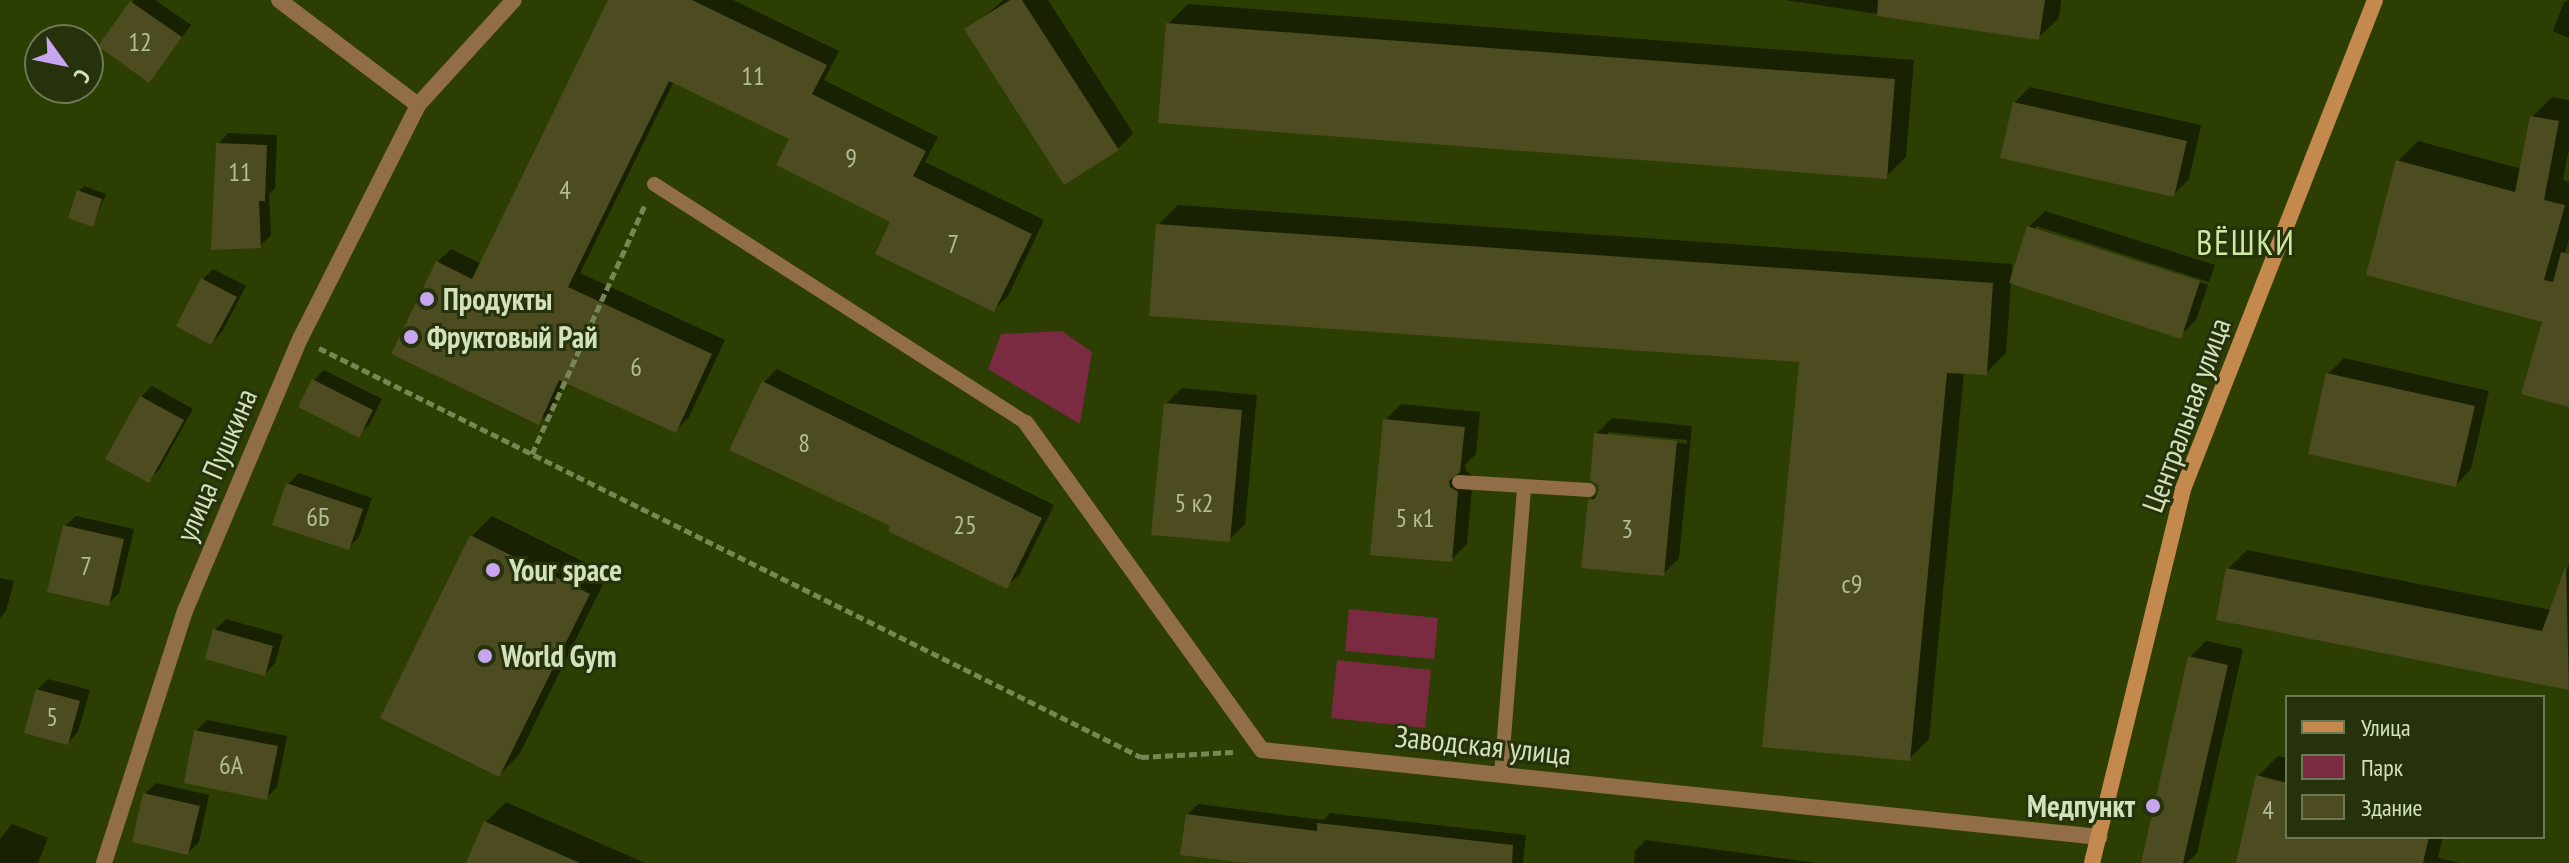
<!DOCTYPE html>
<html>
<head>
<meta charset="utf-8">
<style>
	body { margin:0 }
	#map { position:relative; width:2569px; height:863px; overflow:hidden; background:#2d3e03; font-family:"PT Sans Narrow",sans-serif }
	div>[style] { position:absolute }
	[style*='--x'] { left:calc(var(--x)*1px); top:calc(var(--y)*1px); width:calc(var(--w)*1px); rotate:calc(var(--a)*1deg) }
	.green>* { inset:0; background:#7a2a41 }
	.shadow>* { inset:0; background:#0007 }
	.building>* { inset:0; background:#4d4b20 }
	.path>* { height:5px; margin-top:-2.5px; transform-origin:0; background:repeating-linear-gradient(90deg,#768654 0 8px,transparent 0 12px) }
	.lane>* { height:14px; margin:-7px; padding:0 7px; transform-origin:7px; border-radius:7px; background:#916d48 }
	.street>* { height:16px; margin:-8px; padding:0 8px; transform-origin:8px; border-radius:8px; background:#916d48 }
	.secondary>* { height:16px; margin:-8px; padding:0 8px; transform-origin:8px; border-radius:8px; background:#c3894d }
	.dots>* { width:22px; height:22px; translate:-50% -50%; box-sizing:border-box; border:4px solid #26320c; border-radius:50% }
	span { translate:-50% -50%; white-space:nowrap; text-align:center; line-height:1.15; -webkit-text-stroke:6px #26320c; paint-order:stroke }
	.number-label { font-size:26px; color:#b2bc96 }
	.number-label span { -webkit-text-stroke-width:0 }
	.poi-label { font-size:30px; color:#d3e2bd; font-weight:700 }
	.left { translate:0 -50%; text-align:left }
	.right { translate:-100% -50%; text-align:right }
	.street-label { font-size:30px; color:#d3e2bd }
	.quarter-label { font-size:34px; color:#cce99d; letter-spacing:2px }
	.legend { position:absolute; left:2285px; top:695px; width:260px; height:144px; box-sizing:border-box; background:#26320c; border:2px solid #6b7853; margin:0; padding:10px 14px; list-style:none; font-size:24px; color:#d3e2bd }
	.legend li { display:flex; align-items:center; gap:16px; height:40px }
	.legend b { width:40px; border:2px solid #6b7853 }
	.north { position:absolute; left:24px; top:24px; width:80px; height:80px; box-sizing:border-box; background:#26320c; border:2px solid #6b7853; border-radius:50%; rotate:123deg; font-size:22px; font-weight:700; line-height:32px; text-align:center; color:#d3e2bd }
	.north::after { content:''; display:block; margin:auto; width:28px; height:36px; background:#c8a6ef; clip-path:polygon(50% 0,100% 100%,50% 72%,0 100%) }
</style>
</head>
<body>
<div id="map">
	<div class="green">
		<i style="clip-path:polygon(1062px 331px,1092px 352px,1080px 424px,988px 369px,1001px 334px)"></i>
		<i style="clip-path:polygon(1349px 609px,1438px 618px,1434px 659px,1345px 651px)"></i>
		<i style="clip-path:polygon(1337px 660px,1431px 670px,1425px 728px,1331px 718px)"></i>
	</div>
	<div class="shadow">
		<i style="clip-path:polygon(134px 0,155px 0,191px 25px,149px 80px,101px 46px)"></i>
		<i style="clip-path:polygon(610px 0,733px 0,839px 51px,824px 80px,938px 137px,925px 162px,1044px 220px,1008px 296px,994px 310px,792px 138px,674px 81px,580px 273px,725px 340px,689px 417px,675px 431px,565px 380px,552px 410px,538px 423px,437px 262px,451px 249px,482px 264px)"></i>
		<i style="clip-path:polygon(1004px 0,1048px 0,1133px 133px,1118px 149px,967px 30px)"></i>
		<i style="clip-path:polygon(1785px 0,2061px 0,2059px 18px,2038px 38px)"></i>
		<i style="clip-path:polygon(2569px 0,2569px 38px,2553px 31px,2564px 2px)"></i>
		<i style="clip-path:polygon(1188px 4px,1914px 60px,1906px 157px,1886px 177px,1168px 24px)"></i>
		<i style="clip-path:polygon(2030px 87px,2201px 125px,2189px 179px,2173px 195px,2014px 103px)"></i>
		<i style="clip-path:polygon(2552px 97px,2569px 100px,2569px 148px,2563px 180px,2569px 182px,2569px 239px,2563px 260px,2569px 262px,2569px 405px,2544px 321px,2398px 161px,2418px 141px,2522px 169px,2532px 117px)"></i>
		<i style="clip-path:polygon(228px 133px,277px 135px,275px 188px,269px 194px,271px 235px,260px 246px,213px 248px,218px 144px)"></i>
		<i style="clip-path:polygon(84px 186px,106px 194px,93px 224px,79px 191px)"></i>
		<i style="clip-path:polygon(1178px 205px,2012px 264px,2012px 275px,2029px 227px,2045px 211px,2215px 265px,2209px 282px,2036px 226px,2036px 231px,2208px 285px,2196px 320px,2180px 336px,2011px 282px,2006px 353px,1986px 373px,1964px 372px,1929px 739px,1909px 759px,1801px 360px,1158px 225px)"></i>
		<i style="clip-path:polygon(213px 269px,246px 286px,222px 332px,211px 343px,203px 279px)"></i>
		<i style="clip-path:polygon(2344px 358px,2489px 391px,2471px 469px,2456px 485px,2328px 374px)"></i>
		<i style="clip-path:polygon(777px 369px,1054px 505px,1020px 574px,1006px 587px,893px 525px,764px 382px)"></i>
		<i style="clip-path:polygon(324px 370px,382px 399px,369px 425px,358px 435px,313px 381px)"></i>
		<i style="clip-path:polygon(152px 386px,193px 409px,159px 470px,148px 481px,141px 397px)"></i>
		<i style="clip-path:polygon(1182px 388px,1257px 395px,1245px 524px,1229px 540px,1166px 404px)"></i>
		<i style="clip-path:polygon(1401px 404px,1480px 412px,1476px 454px,1465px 465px,1466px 471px,1473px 476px,1467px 544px,1451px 560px,1385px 420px)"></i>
		<i style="clip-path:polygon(evenodd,1612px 418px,1692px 426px,1679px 558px,1663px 574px,1589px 501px,1601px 490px,1596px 434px,1612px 418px,1608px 432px,1687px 440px,1687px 444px,1608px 436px,1608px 432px)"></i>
		<i style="clip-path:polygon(299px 473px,372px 498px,359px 537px,348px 548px,275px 523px,288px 484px)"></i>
		<i style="clip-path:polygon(76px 516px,134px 529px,119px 593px,108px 604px,65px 526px)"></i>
		<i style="clip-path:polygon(492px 516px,608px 574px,519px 755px,499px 775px,472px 536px)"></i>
		<i style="clip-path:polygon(2247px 550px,2551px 610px,2569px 564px,2569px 688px,2218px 619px,2228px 569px)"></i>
		<i style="clip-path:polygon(0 578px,14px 581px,6px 611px,0 618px)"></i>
		<i style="clip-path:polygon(226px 619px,283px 635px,275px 663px,265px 674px,215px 630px)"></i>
		<i style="clip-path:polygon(2206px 641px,2243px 649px,2197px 853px,2187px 863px,2153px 863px,2190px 657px)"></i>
		<i style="clip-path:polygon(48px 679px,90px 690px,78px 732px,68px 743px,37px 690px)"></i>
		<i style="clip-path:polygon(207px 720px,287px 736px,277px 787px,266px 798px,196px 731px)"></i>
		<i style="clip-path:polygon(2278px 756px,2287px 758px,2287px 837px,2443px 837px,2438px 858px,2461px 863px,2238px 863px,2258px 776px)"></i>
		<i style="clip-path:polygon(156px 783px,209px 795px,199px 842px,188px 853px,145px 794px)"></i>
		<i style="clip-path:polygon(506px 802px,645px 863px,468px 863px,486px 822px)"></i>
		<i style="clip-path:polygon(1198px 804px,1324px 820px,1330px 813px,1526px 835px,1523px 863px,1263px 863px,1187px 815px)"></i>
		<i style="clip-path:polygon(12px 824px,48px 838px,38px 863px,0 863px,0 839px)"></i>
		<i style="clip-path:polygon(1646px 840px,1818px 863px,1634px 863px,1635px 851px)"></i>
	</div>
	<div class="building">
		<i style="clip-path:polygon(608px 0,692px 0,827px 65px,812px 94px,926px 151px,913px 176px,1032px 234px,994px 312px,875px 254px,890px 222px,776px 165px,789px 139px,669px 81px,568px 287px,712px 354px,676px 433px,559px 380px,539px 425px,391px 354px,436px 261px,472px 279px)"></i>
		<i style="clip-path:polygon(1010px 0,1022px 0,1119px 150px,1064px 185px,964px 29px)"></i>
		<i style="clip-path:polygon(1878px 0,2045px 0,2039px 40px,1877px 16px)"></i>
		<i style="clip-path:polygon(130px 1px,182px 37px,149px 83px,98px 46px)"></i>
		<i style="clip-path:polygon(1166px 23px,1895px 79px,1887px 179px,1158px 123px)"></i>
		<i style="clip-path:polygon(2013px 102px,2187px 141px,2174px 197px,2000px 158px)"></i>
		<i style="clip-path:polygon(2530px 116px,2559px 121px,2544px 200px,2565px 205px,2544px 280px,2553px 282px,2561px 252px,2569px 254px,2569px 407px,2521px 394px,2542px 322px,2366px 275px,2396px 160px,2515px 192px)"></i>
		<i style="clip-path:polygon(216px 143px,267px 145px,265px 201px,259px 201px,261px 248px,211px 250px)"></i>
		<i style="clip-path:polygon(77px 190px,102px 199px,93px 227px,68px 218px)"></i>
		<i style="clip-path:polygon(1156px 224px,1993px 283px,1987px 375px,1947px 373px,1910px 761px,1762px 747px,1799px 362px,1149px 316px)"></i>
		<i style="clip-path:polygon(2027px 226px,2200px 281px,2181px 339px,2009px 283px)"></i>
		<i style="clip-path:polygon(201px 278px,237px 297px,211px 345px,176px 326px)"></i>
		<i style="clip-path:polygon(2326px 373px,2475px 406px,2456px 487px,2308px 454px)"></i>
		<i style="clip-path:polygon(312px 379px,373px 410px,359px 438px,298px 407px)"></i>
		<i style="clip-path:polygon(762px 381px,1042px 518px,1007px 589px,888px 531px,890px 526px,729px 450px)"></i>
		<i style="clip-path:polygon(140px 396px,184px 420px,149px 483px,105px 459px)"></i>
		<i style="clip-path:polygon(1164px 403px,1242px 410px,1230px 542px,1151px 535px)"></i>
		<i style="clip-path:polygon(1383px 419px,1465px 427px,1460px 472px,1449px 481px,1450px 487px,1458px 492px,1452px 562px,1370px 555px)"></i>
		<i style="clip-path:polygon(1594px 433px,1677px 441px,1664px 576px,1581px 568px,1588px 500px,1594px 499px,1599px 491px,1598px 485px,1590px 480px)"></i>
		<i style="clip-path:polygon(286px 483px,363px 509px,349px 550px,272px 525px)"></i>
		<i style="clip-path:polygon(63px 525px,124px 539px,109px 606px,47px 592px)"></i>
		<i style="clip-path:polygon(470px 535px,590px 594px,499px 777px,380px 718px)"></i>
		<i style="clip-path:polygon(2566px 565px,2569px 690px,2216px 620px,2226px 568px,2542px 631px)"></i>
		<i style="clip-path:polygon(213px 629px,273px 646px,265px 676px,205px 659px)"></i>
		<i style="clip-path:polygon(2188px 656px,2228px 665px,2183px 863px,2141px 863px)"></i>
		<i style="clip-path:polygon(36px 689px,80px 701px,68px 745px,24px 733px)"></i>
		<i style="clip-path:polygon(194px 730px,278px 746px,267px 800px,184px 783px)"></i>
		<i style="clip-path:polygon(2256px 775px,2287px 783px,2287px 837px,2429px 837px,2423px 863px,2236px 863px)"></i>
		<i style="clip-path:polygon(143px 793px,200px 806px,188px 855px,132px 842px)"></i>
		<i style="clip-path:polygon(1186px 814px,1317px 831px,1317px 823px,1513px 845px,1512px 863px,1247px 863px,1180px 855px)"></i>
		<i style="clip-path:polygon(484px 821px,580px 863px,466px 863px)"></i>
	</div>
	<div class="path">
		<i style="--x:319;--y:348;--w:918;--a:26.45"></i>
		<i style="--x:1141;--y:757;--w:92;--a:-3.1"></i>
		<i style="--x:532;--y:454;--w:276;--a:-65.6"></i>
	</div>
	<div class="lane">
		<i style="--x:654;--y:184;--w:442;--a:32.7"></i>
		<i style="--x:1459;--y:482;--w:130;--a:3.5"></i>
		<i style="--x:1501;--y:775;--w:290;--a:-85.4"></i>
	</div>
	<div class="street">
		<i style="--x:279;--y:0;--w:174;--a:37.1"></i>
		<i style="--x:1026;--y:423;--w:403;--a:54.2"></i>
		<i style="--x:1262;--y:750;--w:842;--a:5.93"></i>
		<i style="--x:104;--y:863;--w:265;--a:-72.2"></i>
		<i style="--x:185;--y:611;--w:295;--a:-67.1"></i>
		<i style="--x:300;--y:339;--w:262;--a:-63.2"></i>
		<i style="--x:418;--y:105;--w:142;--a:-47.6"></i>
	</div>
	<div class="secondary">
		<i style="--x:2092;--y:863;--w:385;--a:-76.3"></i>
		<i style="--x:2183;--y:489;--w:525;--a:-68.56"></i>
	</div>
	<div class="dots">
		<i style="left:427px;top:299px;background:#c8a6ef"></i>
		<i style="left:411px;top:337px;background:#c8a6ef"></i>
		<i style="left:493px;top:570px;background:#c8a6ef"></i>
		<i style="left:485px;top:656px;background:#c8a6ef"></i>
		<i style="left:2153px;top:806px;background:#c8a6ef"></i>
	</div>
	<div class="number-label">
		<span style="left:140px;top:42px">12</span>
		<span style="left:753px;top:76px">11</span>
		<span style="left:851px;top:158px">9</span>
		<span style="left:240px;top:172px">11</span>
		<span style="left:565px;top:190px">4</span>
		<span style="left:953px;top:244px">7</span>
		<span style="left:636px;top:367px">6</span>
		<span style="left:804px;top:443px">8</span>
		<span style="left:1194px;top:503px">5 к2</span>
		<span style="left:318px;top:517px">6Б</span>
		<span style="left:1415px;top:518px">5 к1</span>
		<span style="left:965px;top:525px">25</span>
		<span style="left:1627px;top:529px">3</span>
		<span style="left:86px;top:566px">7</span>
		<span style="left:1852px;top:584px">с9</span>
		<span style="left:52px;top:717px">5</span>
		<span style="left:231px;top:765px">6А</span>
		<span style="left:2268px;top:810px">4</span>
	</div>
	<div class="poi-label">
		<span class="left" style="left:443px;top:299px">Продукты</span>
		<span class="left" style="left:427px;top:337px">Фруктовый Рай</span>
		<span class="left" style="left:509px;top:570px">Your space</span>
		<span class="left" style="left:501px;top:656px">World Gym</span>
		<span class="right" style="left:2135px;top:806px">Медпункт</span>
	</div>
	<div class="street-label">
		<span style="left:2186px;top:415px;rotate:-70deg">Центральная улица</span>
		<span style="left:216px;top:465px;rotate:-67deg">улица Пушкина</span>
		<span style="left:1483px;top:745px;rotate:6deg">Заводская улица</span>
	</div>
	<div class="quarter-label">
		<span style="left:2246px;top:243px">ВЁШКИ</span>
	</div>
	<ul class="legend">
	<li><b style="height:10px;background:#c3894d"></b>Улица</li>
	<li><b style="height:22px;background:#7a2a41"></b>Парк</li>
	<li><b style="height:22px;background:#4d4b20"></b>Здание</li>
	</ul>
	<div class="north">С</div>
</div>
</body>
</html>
